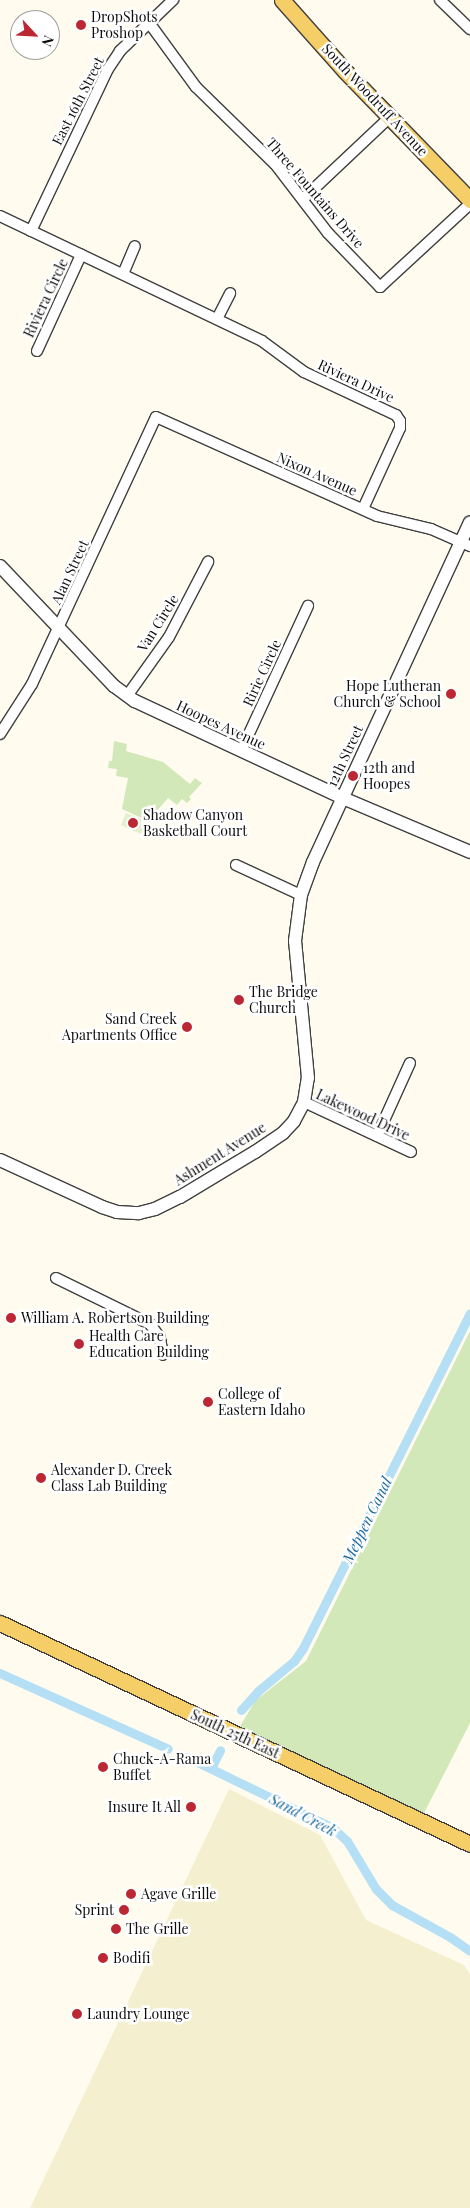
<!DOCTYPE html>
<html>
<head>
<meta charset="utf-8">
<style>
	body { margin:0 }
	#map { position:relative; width:470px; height:2208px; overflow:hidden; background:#fffbee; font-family:"Playfair Display",serif }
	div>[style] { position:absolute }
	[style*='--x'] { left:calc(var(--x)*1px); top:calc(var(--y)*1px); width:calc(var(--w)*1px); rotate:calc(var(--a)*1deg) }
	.farmland>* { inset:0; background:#f4f0cf }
	.green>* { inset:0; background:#d3e8b9 }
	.pitch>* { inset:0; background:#e4f0ca }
	.canal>* { height:9px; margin:-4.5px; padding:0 4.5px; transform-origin:4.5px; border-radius:4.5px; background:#b4dff5 }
	.roads { filter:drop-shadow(1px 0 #404040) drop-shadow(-1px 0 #404040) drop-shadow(0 1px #404040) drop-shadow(0 -1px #404040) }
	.minor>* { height:10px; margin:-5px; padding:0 5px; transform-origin:5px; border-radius:5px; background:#fff }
	.tertiary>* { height:12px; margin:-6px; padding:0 6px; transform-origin:6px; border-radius:6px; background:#fff }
	.primary>* { height:15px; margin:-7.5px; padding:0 7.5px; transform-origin:7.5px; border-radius:7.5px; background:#f6ce67 }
	.dots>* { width:14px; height:14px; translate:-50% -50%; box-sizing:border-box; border:2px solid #fff; border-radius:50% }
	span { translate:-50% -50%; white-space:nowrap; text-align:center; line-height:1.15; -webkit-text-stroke:5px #fff; paint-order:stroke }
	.poi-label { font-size:14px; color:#0d0d0d }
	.left { translate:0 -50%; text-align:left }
	.right { translate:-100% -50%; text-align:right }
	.street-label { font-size:14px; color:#0d0d0d }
	.water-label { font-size:15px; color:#19689d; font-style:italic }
	.north { position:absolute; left:10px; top:10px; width:50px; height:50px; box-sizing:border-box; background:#fff; border:1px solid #9e9e9e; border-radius:50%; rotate:115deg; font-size:14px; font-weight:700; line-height:20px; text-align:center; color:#0d0d0d }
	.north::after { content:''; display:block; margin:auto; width:18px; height:22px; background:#bb2834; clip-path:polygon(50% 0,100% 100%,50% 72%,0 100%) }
</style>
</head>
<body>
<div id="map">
	<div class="farmland">
		<i style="clip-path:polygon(229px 1789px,320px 1835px,366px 1920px,464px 1965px,470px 1974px,470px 2208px,30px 2208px)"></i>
	</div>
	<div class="green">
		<i style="clip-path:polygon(114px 741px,127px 744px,126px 751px,163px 762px,190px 784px,195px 778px,202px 783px,189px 797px,191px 799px,187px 803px,182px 799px,177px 805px,168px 798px,148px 821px,122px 809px,128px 778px,116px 776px,117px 769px,108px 768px,109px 761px,112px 761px)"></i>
		<i style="clip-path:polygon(470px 1331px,470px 1723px,420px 1821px,235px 1735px,255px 1701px,306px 1661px)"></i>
	</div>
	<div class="pitch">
		<i style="clip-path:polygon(126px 813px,146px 821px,141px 834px,121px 825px)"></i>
	</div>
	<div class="canal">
		<i style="--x:0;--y:1673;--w:184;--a:24.3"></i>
		<i style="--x:241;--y:1710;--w:25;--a:-48"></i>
		<i style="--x:258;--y:1691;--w:47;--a:-39.8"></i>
		<i style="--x:294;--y:1661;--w:16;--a:-55"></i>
		<i style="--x:303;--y:1648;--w:374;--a:-63.5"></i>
		<i style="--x:187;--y:1757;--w:162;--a:25.9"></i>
		<i style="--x:333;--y:1828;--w:19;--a:43"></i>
		<i style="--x:347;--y:1841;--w:56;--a:58.9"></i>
		<i style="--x:376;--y:1889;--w:23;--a:45"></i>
		<i style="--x:392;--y:1905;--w:66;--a:28.9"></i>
		<i style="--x:450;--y:1937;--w:24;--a:35"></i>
		<i style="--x:211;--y:1768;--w:20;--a:-63"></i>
	</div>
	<div class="roads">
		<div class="minor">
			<i style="--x:440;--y:0;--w:42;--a:44"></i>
			<i style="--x:150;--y:24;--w:78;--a:53.9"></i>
			<i style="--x:196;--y:87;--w:110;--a:44.3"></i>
			<i style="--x:275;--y:164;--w:87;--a:52.5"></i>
			<i style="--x:328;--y:233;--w:75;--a:46.1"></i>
			<i style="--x:380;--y:287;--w:122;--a:-42.7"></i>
			<i style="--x:303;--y:199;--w:120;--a:-43.3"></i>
			<i style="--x:0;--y:216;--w:290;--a:25.5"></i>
			<i style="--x:262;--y:341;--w:52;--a:36.4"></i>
			<i style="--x:304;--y:372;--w:102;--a:25.1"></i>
			<i style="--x:396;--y:415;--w:7;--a:56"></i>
			<i style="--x:400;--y:421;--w:7;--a:90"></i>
			<i style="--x:400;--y:428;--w:89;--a:114.6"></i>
			<i style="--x:31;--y:231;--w:179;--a:-64.6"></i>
			<i style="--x:108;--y:69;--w:22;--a:-56"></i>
			<i style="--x:120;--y:51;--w:74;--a:-43.9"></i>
			<i style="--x:123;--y:274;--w:30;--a:-67"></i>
			<i style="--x:217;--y:319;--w:29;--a:-63"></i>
			<i style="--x:37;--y:351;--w:106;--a:-65.4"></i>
			<i style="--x:127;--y:696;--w:72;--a:-54.6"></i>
			<i style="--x:169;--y:637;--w:85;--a:-62.5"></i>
			<i style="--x:0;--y:734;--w:59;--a:-57.4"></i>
			<i style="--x:32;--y:684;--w:294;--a:-65.1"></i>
			<i style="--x:156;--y:417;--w:242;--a:24.1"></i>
			<i style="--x:377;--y:516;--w:56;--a:13.5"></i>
			<i style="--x:431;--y:529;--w:43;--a:23.6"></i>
			<i style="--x:241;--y:751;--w:160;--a:-65.2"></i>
			<i style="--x:236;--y:865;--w:72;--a:24.8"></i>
			<i style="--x:304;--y:1102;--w:118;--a:25"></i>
			<i style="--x:377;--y:1136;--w:80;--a:-65.7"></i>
			<i style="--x:56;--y:1278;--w:105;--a:26.1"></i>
			<i style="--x:150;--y:1324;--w:17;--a:54"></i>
			<i style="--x:160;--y:1338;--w:17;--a:80"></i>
		</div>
		<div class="tertiary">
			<i style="--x:0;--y:566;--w:166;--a:46.5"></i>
			<i style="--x:114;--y:686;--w:26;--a:36"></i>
			<i style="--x:135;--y:701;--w:230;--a:25"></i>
			<i style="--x:343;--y:798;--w:138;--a:23"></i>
			<i style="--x:0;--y:1160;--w:112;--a:24.7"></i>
			<i style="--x:102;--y:1207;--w:16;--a:18"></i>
			<i style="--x:117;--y:1212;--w:22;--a:3"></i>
			<i style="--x:139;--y:1213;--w:16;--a:-14"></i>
			<i style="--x:155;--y:1209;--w:28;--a:-26"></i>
			<i style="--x:180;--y:1197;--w:87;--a:-31"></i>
			<i style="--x:255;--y:1152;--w:34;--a:-34"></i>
			<i style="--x:283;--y:1133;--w:16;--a:-47"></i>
			<i style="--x:294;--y:1121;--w:21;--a:-62"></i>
			<i style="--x:304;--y:1102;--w:24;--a:-81"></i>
			<i style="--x:308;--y:1078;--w:138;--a:-95.4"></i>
			<i style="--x:295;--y:941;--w:46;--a:-82.6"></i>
			<i style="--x:301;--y:895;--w:35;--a:-70"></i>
			<i style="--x:313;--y:862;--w:374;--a:-65.2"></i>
		</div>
		<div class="primary">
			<i style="--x:282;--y:0;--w:95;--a:48.4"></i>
			<i style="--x:345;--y:71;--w:180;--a:45.9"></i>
			<i style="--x:0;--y:1623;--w:519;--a:25.18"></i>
		</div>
	</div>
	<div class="dots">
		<i style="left:81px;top:25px;background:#bb2834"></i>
		<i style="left:451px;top:694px;background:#bb2834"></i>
		<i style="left:353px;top:776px;background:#bb2834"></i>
		<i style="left:133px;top:823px;background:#bb2834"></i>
		<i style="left:239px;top:1000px;background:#bb2834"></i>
		<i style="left:187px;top:1027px;background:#bb2834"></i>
		<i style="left:11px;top:1318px;background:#bb2834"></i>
		<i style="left:79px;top:1344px;background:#bb2834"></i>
		<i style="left:208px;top:1402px;background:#bb2834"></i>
		<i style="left:41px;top:1478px;background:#bb2834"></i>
		<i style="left:103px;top:1767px;background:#bb2834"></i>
		<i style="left:191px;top:1807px;background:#bb2834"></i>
		<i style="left:131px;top:1894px;background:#bb2834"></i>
		<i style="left:124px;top:1910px;background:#bb2834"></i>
		<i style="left:116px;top:1929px;background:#bb2834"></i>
		<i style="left:103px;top:1958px;background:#bb2834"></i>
		<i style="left:77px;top:2014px;background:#bb2834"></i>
	</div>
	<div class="poi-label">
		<span class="left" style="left:91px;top:25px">DropShots<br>Proshop</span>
		<span class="right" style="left:441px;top:694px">Hope Lutheran<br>Church &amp; School</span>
		<span class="left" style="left:363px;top:776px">12th and<br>Hoopes</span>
		<span class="left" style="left:143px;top:823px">Shadow Canyon<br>Basketball Court</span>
		<span class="left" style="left:249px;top:1000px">The Bridge<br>Church</span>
		<span class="right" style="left:177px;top:1027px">Sand Creek<br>Apartments Office</span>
		<span class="left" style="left:21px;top:1318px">William A. Robertson Building</span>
		<span class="left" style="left:89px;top:1344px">Health Care<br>Education Building</span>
		<span class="left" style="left:218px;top:1402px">College of<br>Eastern Idaho</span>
		<span class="left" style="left:51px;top:1478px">Alexander D. Creek<br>Class Lab Building</span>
		<span class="left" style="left:113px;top:1767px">Chuck-A-Rama<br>Buffet</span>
		<span class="right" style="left:181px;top:1807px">Insure It All</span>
		<span class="left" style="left:141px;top:1894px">Agave Grille</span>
		<span class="right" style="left:114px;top:1910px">Sprint</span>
		<span class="left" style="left:126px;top:1929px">The Grille</span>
		<span class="left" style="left:113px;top:1958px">Bodifi</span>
		<span class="left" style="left:87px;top:2014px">Laundry Lounge</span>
	</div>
	<div class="street-label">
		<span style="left:375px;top:100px;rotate:47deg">South Woodruff Avenue</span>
		<span style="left:78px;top:101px;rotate:-63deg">East 16th Street</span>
		<span style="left:315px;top:193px;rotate:49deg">Three Fountains Drive</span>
		<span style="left:46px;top:298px;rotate:-65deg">Riviera Circle</span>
		<span style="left:356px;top:381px;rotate:25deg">Riviera Drive</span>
		<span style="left:317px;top:474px;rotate:24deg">Nixon Avenue</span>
		<span style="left:70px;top:572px;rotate:-65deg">Alan Street</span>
		<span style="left:158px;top:623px;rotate:-58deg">Van Circle</span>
		<span style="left:262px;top:673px;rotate:-65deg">Ririe Circle</span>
		<span style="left:221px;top:725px;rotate:25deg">Hoopes Avenue</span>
		<span style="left:345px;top:756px;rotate:-65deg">12th Street</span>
		<span style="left:363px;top:1115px;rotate:25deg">Lakewood Drive</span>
		<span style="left:220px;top:1154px;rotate:-32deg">Ashment Avenue</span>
		<span style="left:235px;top:1734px;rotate:25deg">South 25th East</span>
	</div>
	<div class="water-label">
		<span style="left:367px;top:1520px;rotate:-64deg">Meppen Canal</span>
		<span style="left:303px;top:1815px;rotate:28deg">Sand Creek</span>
	</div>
	<div class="north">N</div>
</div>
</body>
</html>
